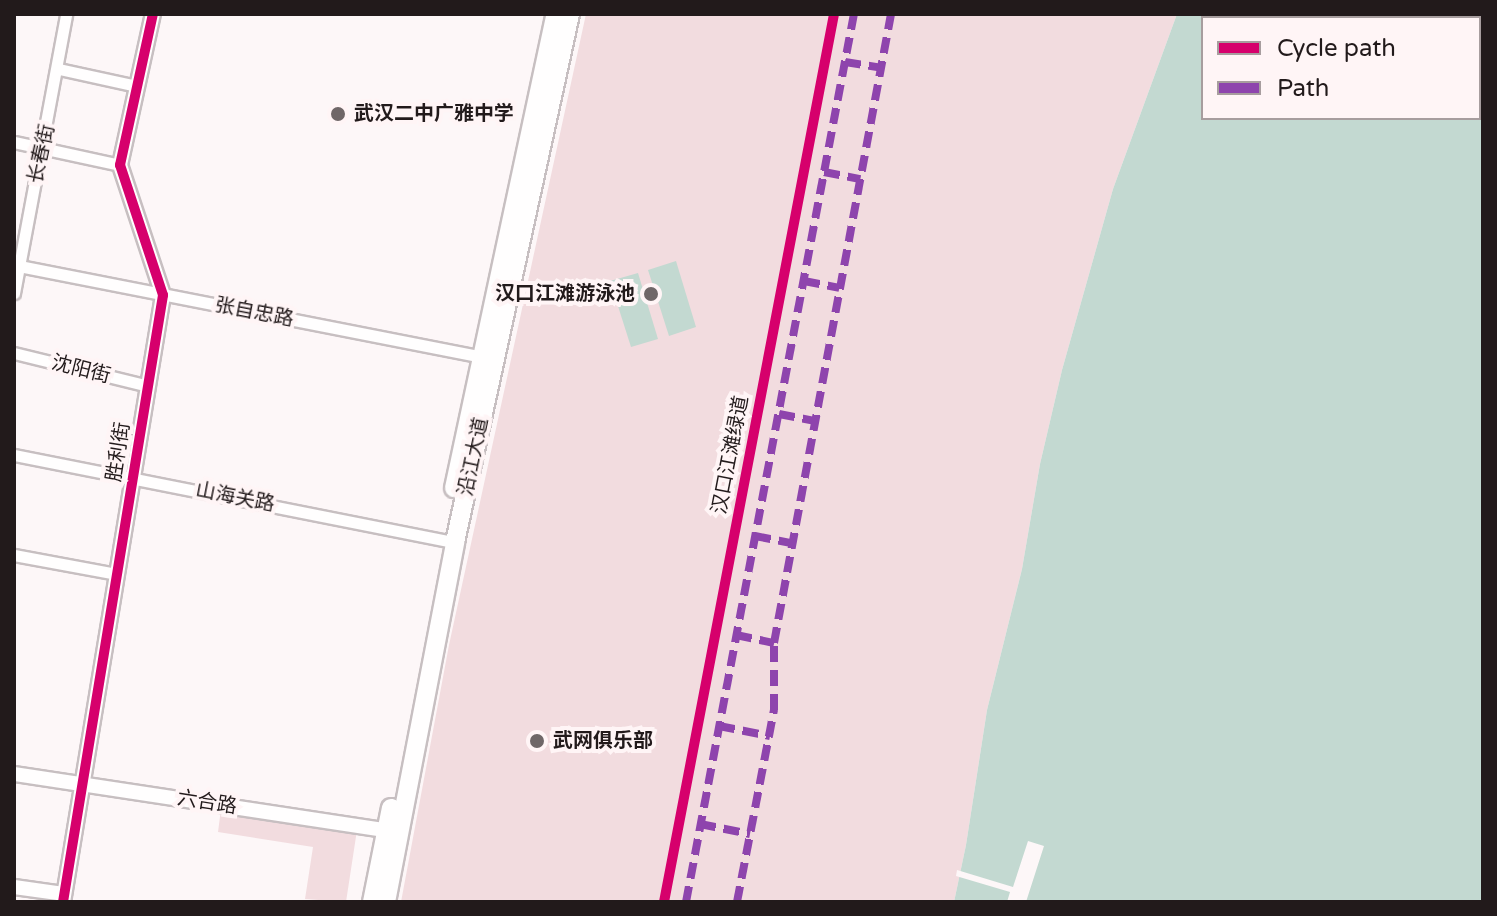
<!DOCTYPE html>
<html>
<head>
<meta charset="utf-8">
<style>
	body { margin:0 }
	#map { position:relative; width:1497px; height:916px; overflow:hidden; background:#fdf7f8; font-family:"Varela Round","Noto Sans SC",sans-serif }
	div>[style] { position:absolute }
	[style*='--x'] { left:calc(var(--x)*1px); top:calc(var(--y)*1px); width:calc(var(--w)*1px); rotate:calc(var(--a)*1deg) }
	.green>* { inset:0; background:#f2dcdf }
	.water>* { inset:0; background:#c3d9d1 }
	.pier>* { inset:0; background:#fdf7f8 }
	.roads { filter:drop-shadow(2px 0 #c7bfc1) drop-shadow(-2px 0 #c7bfc1) drop-shadow(0 2px #c7bfc1) drop-shadow(0 -2px #c7bfc1) }
	.minor>* { height:11px; margin:-5.5px; padding:0 5.5px; transform-origin:5.5px; border-radius:5.5px; background:#fffefe }
	.tertiary>* { height:14px; margin:-7px; padding:0 7px; transform-origin:7px; border-radius:7px; background:#fffefe }
	.primary>* { height:18px; margin:-9px; padding:0 9px; transform-origin:9px; border-radius:9px; background:#fffefe }
	.quiet>* { height:8px; margin-top:-4px; transform-origin:0; background:repeating-linear-gradient(90deg,#8e44ad 0 16px,transparent 0 24px) }
	.cycleway>* { height:10px; margin:-5px; padding:0 5px; transform-origin:5px; border-radius:5px; background:#d6006c }
	.dots>* { width:22px; height:22px; translate:-50% -50%; box-sizing:border-box; border:4px solid #fff5f6; border-radius:50% }
	span { translate:-50% -50%; white-space:nowrap; text-align:center; line-height:1.15; -webkit-text-stroke:8px #fff5f6; paint-order:stroke }
	.poi-label { font-size:20px; color:#221a1b; font-weight:700 }
	.left { translate:0 -50%; text-align:left }
	.right { translate:-100% -50%; text-align:right }
	.street-label { font-size:20px; color:#221a1b }
	.frame { position:absolute; inset:0; border:16px solid #221a1b; pointer-events:none }
	.legend { position:absolute; left:1201px; top:16px; width:280px; height:104px; box-sizing:border-box; background:#fff5f6; border:2px solid #a79d9e; margin:0; padding:10px 14px; list-style:none; font-size:24px; color:#221a1b }
	.legend li { display:flex; align-items:center; gap:16px; height:40px }
	.legend b { width:40px; border:2px solid #a79d9e }
</style>
</head>
<body>
<div id="map">
	<div class="green">
		<i style="clip-path:polygon(586px 14px,1177px 14px,1113px 189px,1062px 370px,1040px 464px,1022px 569px,987px 710px,966px 845px,954px 902px,401px 902px,449px 645px)"></i>
		<i style="clip-path:polygon(221px 809px,357px 830px,346px 902px,305px 899px,313px 847px,218px 832px)"></i>
	</div>
	<div class="water">
		<i style="clip-path:polygon(evenodd,1177px 14px,1483px 14px,1483px 902px,954px 902px,966px 845px,987px 710px,1022px 569px,1040px 464px,1062px 370px,1113px 189px,1177px 14px,1203px 18px,1479px 18px,1479px 118px,1203px 118px,1203px 18px)"></i>
		<i style="clip-path:polygon(676px 261px,696px 327px,669px 336px,648px 270px)"></i>
		<i style="clip-path:polygon(638px 273px,658px 339px,631px 347px,610px 281px)"></i>
	</div>
	<div class="pier">
		<i style="clip-path:polygon(1028px 841px,1044px 846px,1026px 902px,1007px 902px,1010px 892px,956px 876px,957px 870px,1013px 887px)"></i>
	</div>
	<div class="roads">
		<div class="minor">
			<i style="--x:59;--y:69;--w:79;--a:12.4"></i>
			<i style="--x:14;--y:142;--w:108;--a:12.2"></i>
			<i style="--x:14;--y:265;--w:483;--a:11.1"></i>
			<i style="--x:14;--y:293;--w:284;--a:-79.4"></i>
			<i style="--x:14;--y:353;--w:138;--a:13.8"></i>
			<i style="--x:14;--y:455;--w:449;--a:11.2"></i>
			<i style="--x:14;--y:555;--w:105;--a:10.5"></i>
		</div>
		<div class="tertiary">
			<i style="--x:14;--y:774;--w:383;--a:8.6"></i>
			<i style="--x:14;--y:887;--w:50;--a:8"></i>
			<i style="--x:63;--y:902;--w:615;--a:-80.64"></i>
			<i style="--x:163;--y:295;--w:137;--a:-108.3"></i>
			<i style="--x:120;--y:165;--w:155;--a:-77.7"></i>
		</div>
		<div class="primary">
			<i style="--x:454;--y:488;--w:485;--a:-77.9"></i>
			<i style="--x:372;--y:902;--w:96;--a:-78.6"></i>
			<i style="--x:386;--y:902;--w:367;--a:-79.1"></i>
			<i style="--x:455;--y:542;--w:540;--a:-77.71"></i>
		</div>
	</div>
	<div class="quiet">
		<i style="--x:845;--y:62;--w:36;--a:9"></i>
		<i style="--x:824;--y:172;--w:37;--a:11"></i>
		<i style="--x:804;--y:281;--w:36;--a:11"></i>
		<i style="--x:779;--y:414;--w:36;--a:11"></i>
		<i style="--x:755;--y:536;--w:37;--a:11"></i>
		<i style="--x:736;--y:635;--w:39;--a:12"></i>
		<i style="--x:719;--y:726;--w:52;--a:11.1"></i>
		<i style="--x:700;--y:824;--w:51;--a:11.3"></i>
		<i style="--x:686;--y:902;--w:904;--a:-79.29"></i>
		<i style="--x:737;--y:902;--w:196;--a:-79.1"></i>
		<i style="--x:774;--y:710;--w:67;--a:-90"></i>
		<i style="--x:774;--y:643;--w:640;--a:-79.46"></i>
	</div>
	<div class="cycleway">
		<i style="--x:63;--y:902;--w:615;--a:-80.64"></i>
		<i style="--x:163;--y:295;--w:137;--a:-108.3"></i>
		<i style="--x:120;--y:165;--w:155;--a:-77.7"></i>
		<i style="--x:664;--y:902;--w:904;--a:-79.16"></i>
	</div>
	<div class="dots">
		<i style="left:338px;top:114px;background:#6f6768"></i>
		<i style="left:651px;top:294px;background:#6f6768"></i>
		<i style="left:537px;top:741px;background:#6f6768"></i>
	</div>
	<div class="poi-label">
		<span class="left" style="left:354px;top:114px">武汉二中广雅中学</span>
		<span class="right" style="left:635px;top:294px">汉口江滩游泳池</span>
		<span class="left" style="left:553px;top:741px">武网俱乐部</span>
	</div>
	<div class="street-label">
		<span style="left:42px;top:154px;rotate:-78deg">长春街</span>
		<span style="left:254px;top:313px;rotate:11deg">张自忠路</span>
		<span style="left:81px;top:370px;rotate:14deg">沈阳街</span>
		<span style="left:119px;top:452px;rotate:-81deg">胜利街</span>
		<span style="left:731px;top:455px;rotate:-79deg">汉口江滩绿道</span>
		<span style="left:474px;top:457px;rotate:-78deg">沿江大道</span>
		<span style="left:235px;top:498px;rotate:11deg">山海关路</span>
		<span style="left:207px;top:803px;rotate:9deg">六合路</span>
	</div>
	<div class="frame"></div>
	<ul class="legend">
	<li><b style="height:10px;background:#d6006c"></b>Cycle path</li>
	<li><b style="height:10px;background:#8e44ad"></b>Path</li>
	</ul>
</div>
</body>
</html>
